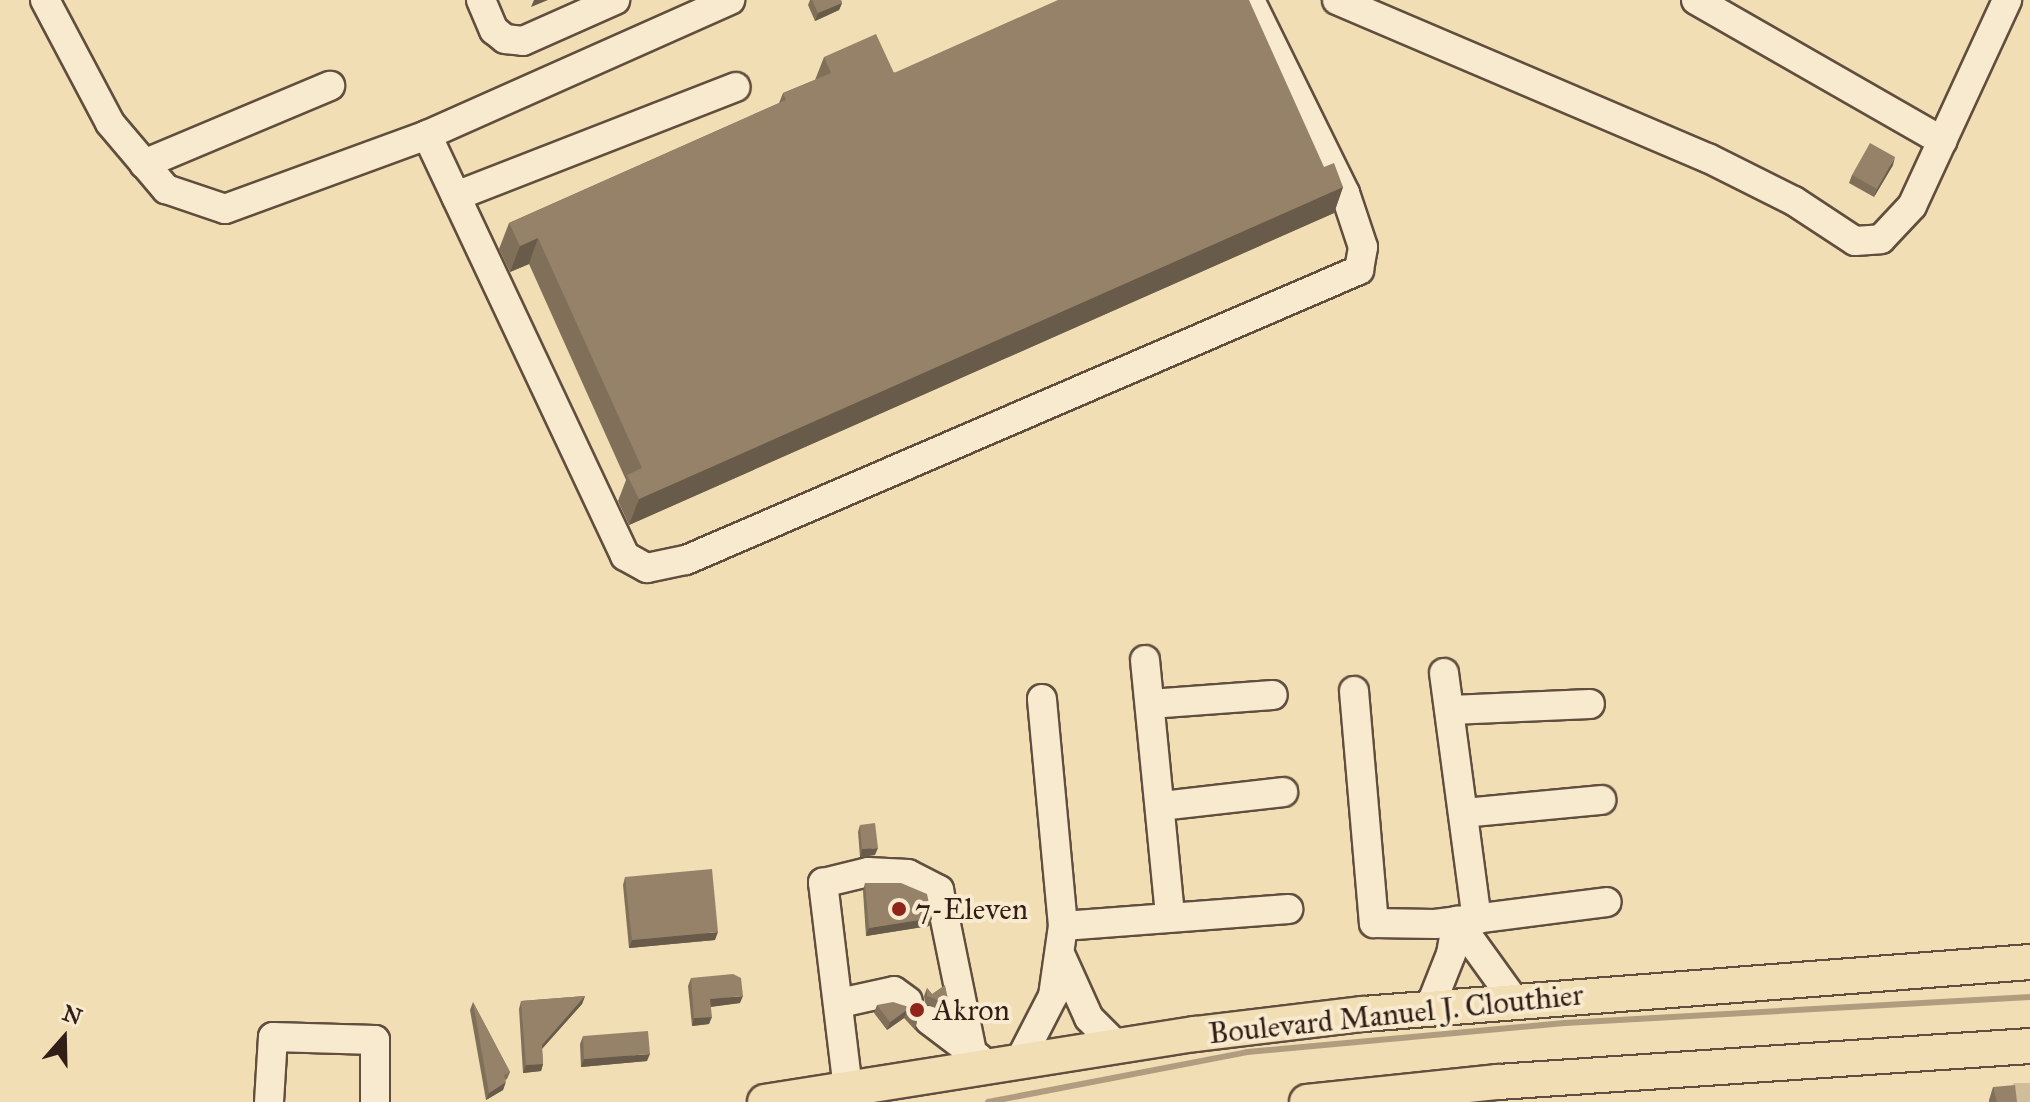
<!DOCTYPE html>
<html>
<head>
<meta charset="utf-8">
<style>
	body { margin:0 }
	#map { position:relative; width:2030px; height:1102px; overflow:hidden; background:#f2deb4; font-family:"IM FELL Great Primer",serif }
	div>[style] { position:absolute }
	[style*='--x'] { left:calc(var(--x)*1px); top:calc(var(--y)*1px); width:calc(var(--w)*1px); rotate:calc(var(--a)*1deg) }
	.green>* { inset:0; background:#d1bd99 }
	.stream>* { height:6px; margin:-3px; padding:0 3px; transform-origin:3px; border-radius:3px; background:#b09d7f }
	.roads { filter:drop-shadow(2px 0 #614e3e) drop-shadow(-2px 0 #614e3e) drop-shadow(0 2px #614e3e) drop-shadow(0 -2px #614e3e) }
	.minor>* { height:28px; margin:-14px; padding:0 14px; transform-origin:14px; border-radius:14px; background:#f7eace }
	.major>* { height:34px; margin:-17px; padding:0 17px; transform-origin:17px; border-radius:17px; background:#f2deb4 }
	.wall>* { inset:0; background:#80705a }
	.shaded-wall>* { inset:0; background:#685b4a }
	.building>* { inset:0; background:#958269 }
	.dots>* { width:22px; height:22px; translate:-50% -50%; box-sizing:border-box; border:4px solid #f7eace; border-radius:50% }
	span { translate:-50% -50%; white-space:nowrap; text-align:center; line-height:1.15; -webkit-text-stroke:8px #f7eace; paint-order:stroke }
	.poi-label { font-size:30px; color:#311e17 }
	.left { translate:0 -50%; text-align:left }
	.street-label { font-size:30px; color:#311e17 }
	.north { position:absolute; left:24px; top:998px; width:80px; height:80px; -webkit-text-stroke:6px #f7eace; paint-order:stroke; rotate:20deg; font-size:22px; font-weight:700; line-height:32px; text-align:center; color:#311e17 }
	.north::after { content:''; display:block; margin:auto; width:28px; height:36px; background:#311e17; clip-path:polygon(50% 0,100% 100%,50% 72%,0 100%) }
</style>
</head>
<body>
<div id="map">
	<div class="green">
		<i style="clip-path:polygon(2013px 1083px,2030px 1083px,2030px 1102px,2016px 1102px)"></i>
	</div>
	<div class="stream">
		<i style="--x:988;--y:1102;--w:264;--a:-10.9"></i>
		<i style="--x:1247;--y:1052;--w:319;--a:-5.2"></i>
		<i style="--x:1565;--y:1023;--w:466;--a:-3.2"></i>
	</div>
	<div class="roads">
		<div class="minor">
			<i style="--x:45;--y:0;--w:139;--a:62.1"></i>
			<i style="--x:110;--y:123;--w:87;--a:49.7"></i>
			<i style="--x:166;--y:189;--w:62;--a:18.7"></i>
			<i style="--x:225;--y:209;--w:215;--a:-20.1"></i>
			<i style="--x:427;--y:135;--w:332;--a:-24"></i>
			<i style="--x:481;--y:0;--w:33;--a:67"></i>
			<i style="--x:494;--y:30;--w:14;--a:39"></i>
			<i style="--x:505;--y:39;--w:18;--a:6"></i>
			<i style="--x:523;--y:41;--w:101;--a:-24"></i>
			<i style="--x:1337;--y:0;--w:403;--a:23.1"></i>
			<i style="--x:1708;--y:158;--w:96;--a:26.6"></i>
			<i style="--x:1794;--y:201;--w:73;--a:33.3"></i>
			<i style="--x:1855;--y:241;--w:26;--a:-4"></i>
			<i style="--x:1881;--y:239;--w:45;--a:-46.8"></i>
			<i style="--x:1912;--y:206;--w:227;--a:-65.2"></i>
			<i style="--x:1696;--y:0;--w:284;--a:29.8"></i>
			<i style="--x:427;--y:135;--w:465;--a:64.8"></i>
			<i style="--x:625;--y:556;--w:25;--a:29"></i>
			<i style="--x:647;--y:568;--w:40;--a:-12"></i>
			<i style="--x:686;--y:560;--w:733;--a:-23.31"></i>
			<i style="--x:1359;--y:270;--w:23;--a:-80"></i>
			<i style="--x:1363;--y:247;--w:57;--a:-108.4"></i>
			<i style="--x:1345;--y:193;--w:215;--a:-116.2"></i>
			<i style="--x:144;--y:164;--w:202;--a:-22.8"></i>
			<i style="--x:456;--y:196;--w:300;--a:-21.3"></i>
			<i style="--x:1145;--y:660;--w:258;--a:84.4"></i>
			<i style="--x:1444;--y:673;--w:249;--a:82.4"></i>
			<i style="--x:1354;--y:691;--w:233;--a:85.1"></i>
			<i style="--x:1374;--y:923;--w:61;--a:0.9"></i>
			<i style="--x:1435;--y:924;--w:173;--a:-7.3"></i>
			<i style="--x:1150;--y:704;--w:123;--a:-4.2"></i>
			<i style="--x:1451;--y:710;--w:139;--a:-2.5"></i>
			<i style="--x:1161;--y:806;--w:123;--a:-6.5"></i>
			<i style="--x:1463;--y:813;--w:139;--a:-5.4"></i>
			<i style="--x:1063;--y:926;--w:226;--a:-4.3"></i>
			<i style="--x:1061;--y:956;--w:68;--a:65.7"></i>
			<i style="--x:1089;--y:1018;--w:41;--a:45"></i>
			<i style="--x:840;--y:1003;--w:55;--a:-12.5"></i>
			<i style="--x:894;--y:991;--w:17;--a:36"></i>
			<i style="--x:1430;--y:1007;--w:57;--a:-68.4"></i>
			<i style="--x:1451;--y:954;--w:34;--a:-80"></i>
			<i style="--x:1457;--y:921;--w:97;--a:54.2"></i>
			<i style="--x:929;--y:1020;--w:63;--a:37.2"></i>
			<i style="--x:1018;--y:1064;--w:76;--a:-62.8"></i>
			<i style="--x:1053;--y:996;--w:71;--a:-81.9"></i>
			<i style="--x:1063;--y:926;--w:228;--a:-95.3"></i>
			<i style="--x:848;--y:1089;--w:208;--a:-96.9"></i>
			<i style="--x:823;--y:883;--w:46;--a:-13.7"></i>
			<i style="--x:868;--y:872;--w:40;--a:2.9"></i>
			<i style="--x:908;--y:874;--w:35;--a:27"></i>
			<i style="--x:939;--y:890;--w:160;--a:78.5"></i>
			<i style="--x:269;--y:1102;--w:65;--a:-86.5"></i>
			<i style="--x:273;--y:1037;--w:102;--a:1.7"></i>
			<i style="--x:375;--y:1040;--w:62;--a:90"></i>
		</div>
		<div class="major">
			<i style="--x:765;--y:1102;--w:435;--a:-9"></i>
			<i style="--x:1195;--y:1034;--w:169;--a:-6.8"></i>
			<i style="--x:1363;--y:1014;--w:669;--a:-4.46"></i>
			<i style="--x:1307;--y:1102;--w:192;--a:-6"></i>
			<i style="--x:1498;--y:1082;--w:533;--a:-3.87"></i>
		</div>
	</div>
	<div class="wall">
		<i style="clip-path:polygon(810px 0,841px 0,842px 3px,839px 10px,815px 21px,808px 5px)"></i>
		<i style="clip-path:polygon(824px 57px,1324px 167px,1343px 187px,1334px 213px,629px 525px,618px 501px,626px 480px,529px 264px,510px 272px,499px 249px,509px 223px,779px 103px,783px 93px,815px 80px)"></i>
		<i style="clip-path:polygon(1893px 165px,1874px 197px,1849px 183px,1852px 175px)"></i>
		<i style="clip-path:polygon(860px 825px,875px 855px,860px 857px,858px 832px)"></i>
		<i style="clip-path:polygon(625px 877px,715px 940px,629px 948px,623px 885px)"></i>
		<i style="clip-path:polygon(865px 883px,932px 918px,929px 926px,866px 936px,863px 891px)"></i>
		<i style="clip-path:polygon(691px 978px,740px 1003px,711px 1007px,709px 1024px,692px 1026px,688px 986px)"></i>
		<i style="clip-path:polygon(927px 988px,932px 994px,949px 1004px,946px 1012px,925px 1004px,924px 996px)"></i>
		<i style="clip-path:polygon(585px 996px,582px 1004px,542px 1049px,543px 1064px,541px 1071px,523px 1073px,519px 1009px,521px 1001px)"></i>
		<i style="clip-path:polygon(473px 1002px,510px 1072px,507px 1079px,505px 1080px,503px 1090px,486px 1100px,470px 1010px)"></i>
		<i style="clip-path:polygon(877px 1005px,915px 1009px,917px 1022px,915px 1030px,904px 1018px,887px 1030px,874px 1013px)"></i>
		<i style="clip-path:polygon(583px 1036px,647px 1061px,581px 1067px,580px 1044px)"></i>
		<i style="clip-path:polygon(1993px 1087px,2017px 1102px,1989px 1102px,1989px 1100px)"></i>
	</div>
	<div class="shaded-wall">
		<i style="clip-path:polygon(534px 0,548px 0,531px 7px)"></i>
		<i style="clip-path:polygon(842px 3px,839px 10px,815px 21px,818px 13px)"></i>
		<i style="clip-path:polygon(1895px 157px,1893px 165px,1874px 197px,1877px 189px)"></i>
		<i style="clip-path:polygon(1343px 187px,1334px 213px,629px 525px,639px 499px)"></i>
		<i style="clip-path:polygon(538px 238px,529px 264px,510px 272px,520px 246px)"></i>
		<i style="clip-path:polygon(878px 848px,875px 855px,860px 857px,862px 849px)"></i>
		<i style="clip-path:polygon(932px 918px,929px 926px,866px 936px,869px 928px)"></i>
		<i style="clip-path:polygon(718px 932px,715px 940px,629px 948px,632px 940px)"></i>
		<i style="clip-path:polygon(585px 996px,582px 1004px,539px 1052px,542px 1045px)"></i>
		<i style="clip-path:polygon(743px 996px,740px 1003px,708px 1007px,710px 999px)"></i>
		<i style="clip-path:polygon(907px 1010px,904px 1018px,887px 1030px,890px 1022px)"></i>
		<i style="clip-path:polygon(712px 1017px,709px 1024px,692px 1026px,694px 1018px)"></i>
		<i style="clip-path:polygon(650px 1054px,647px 1061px,581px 1067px,584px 1059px)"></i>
		<i style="clip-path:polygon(543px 1064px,541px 1071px,523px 1073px,526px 1065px)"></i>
		<i style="clip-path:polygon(506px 1082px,503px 1090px,486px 1100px,489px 1093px)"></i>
	</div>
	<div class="building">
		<i style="clip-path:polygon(812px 0,841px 0,842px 3px,818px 13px)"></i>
		<i style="clip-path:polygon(1058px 0,1249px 0,1324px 167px,1334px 163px,1343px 187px,639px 499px,627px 475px,642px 468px,538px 238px,520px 246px,509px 223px,786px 100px,783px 93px,831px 73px,824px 57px,876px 34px,894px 73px)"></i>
		<i style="clip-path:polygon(1870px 143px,1895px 157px,1877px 189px,1852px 175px)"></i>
		<i style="clip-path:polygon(875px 823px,878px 848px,862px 849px,860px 825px)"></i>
		<i style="clip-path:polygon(712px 869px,718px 932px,632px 940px,625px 877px)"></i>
		<i style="clip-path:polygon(865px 883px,901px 883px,927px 894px,932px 918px,869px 928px)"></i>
		<i style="clip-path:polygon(733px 974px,741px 978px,743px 996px,710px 999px,712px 1017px,694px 1018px,691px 978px)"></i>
		<i style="clip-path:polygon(945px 985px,949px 1004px,927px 996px,927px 988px,932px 994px)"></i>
		<i style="clip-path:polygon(585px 996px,542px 1045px,543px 1064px,526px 1065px,521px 1001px)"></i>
		<i style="clip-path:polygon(473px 1002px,510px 1072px,504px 1075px,506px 1082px,489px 1093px)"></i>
		<i style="clip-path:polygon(893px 1002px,915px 1009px,917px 1022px,907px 1010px,890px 1022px,877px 1005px)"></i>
		<i style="clip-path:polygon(648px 1031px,650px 1054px,584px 1059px,583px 1036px)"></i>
		<i style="clip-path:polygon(2015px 1085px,2017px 1102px,1997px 1102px,1993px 1087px)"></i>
	</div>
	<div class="dots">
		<i style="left:899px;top:909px;background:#8f2418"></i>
		<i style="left:917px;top:1010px;background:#8f2418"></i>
	</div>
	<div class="poi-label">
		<span class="left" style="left:915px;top:909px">7-Eleven</span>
		<span class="left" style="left:933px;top:1010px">Akron</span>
	</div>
	<div class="street-label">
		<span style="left:1396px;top:1014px;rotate:-6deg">Boulevard Manuel J. Clouthier</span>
	</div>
	<div class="north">N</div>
</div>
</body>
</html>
